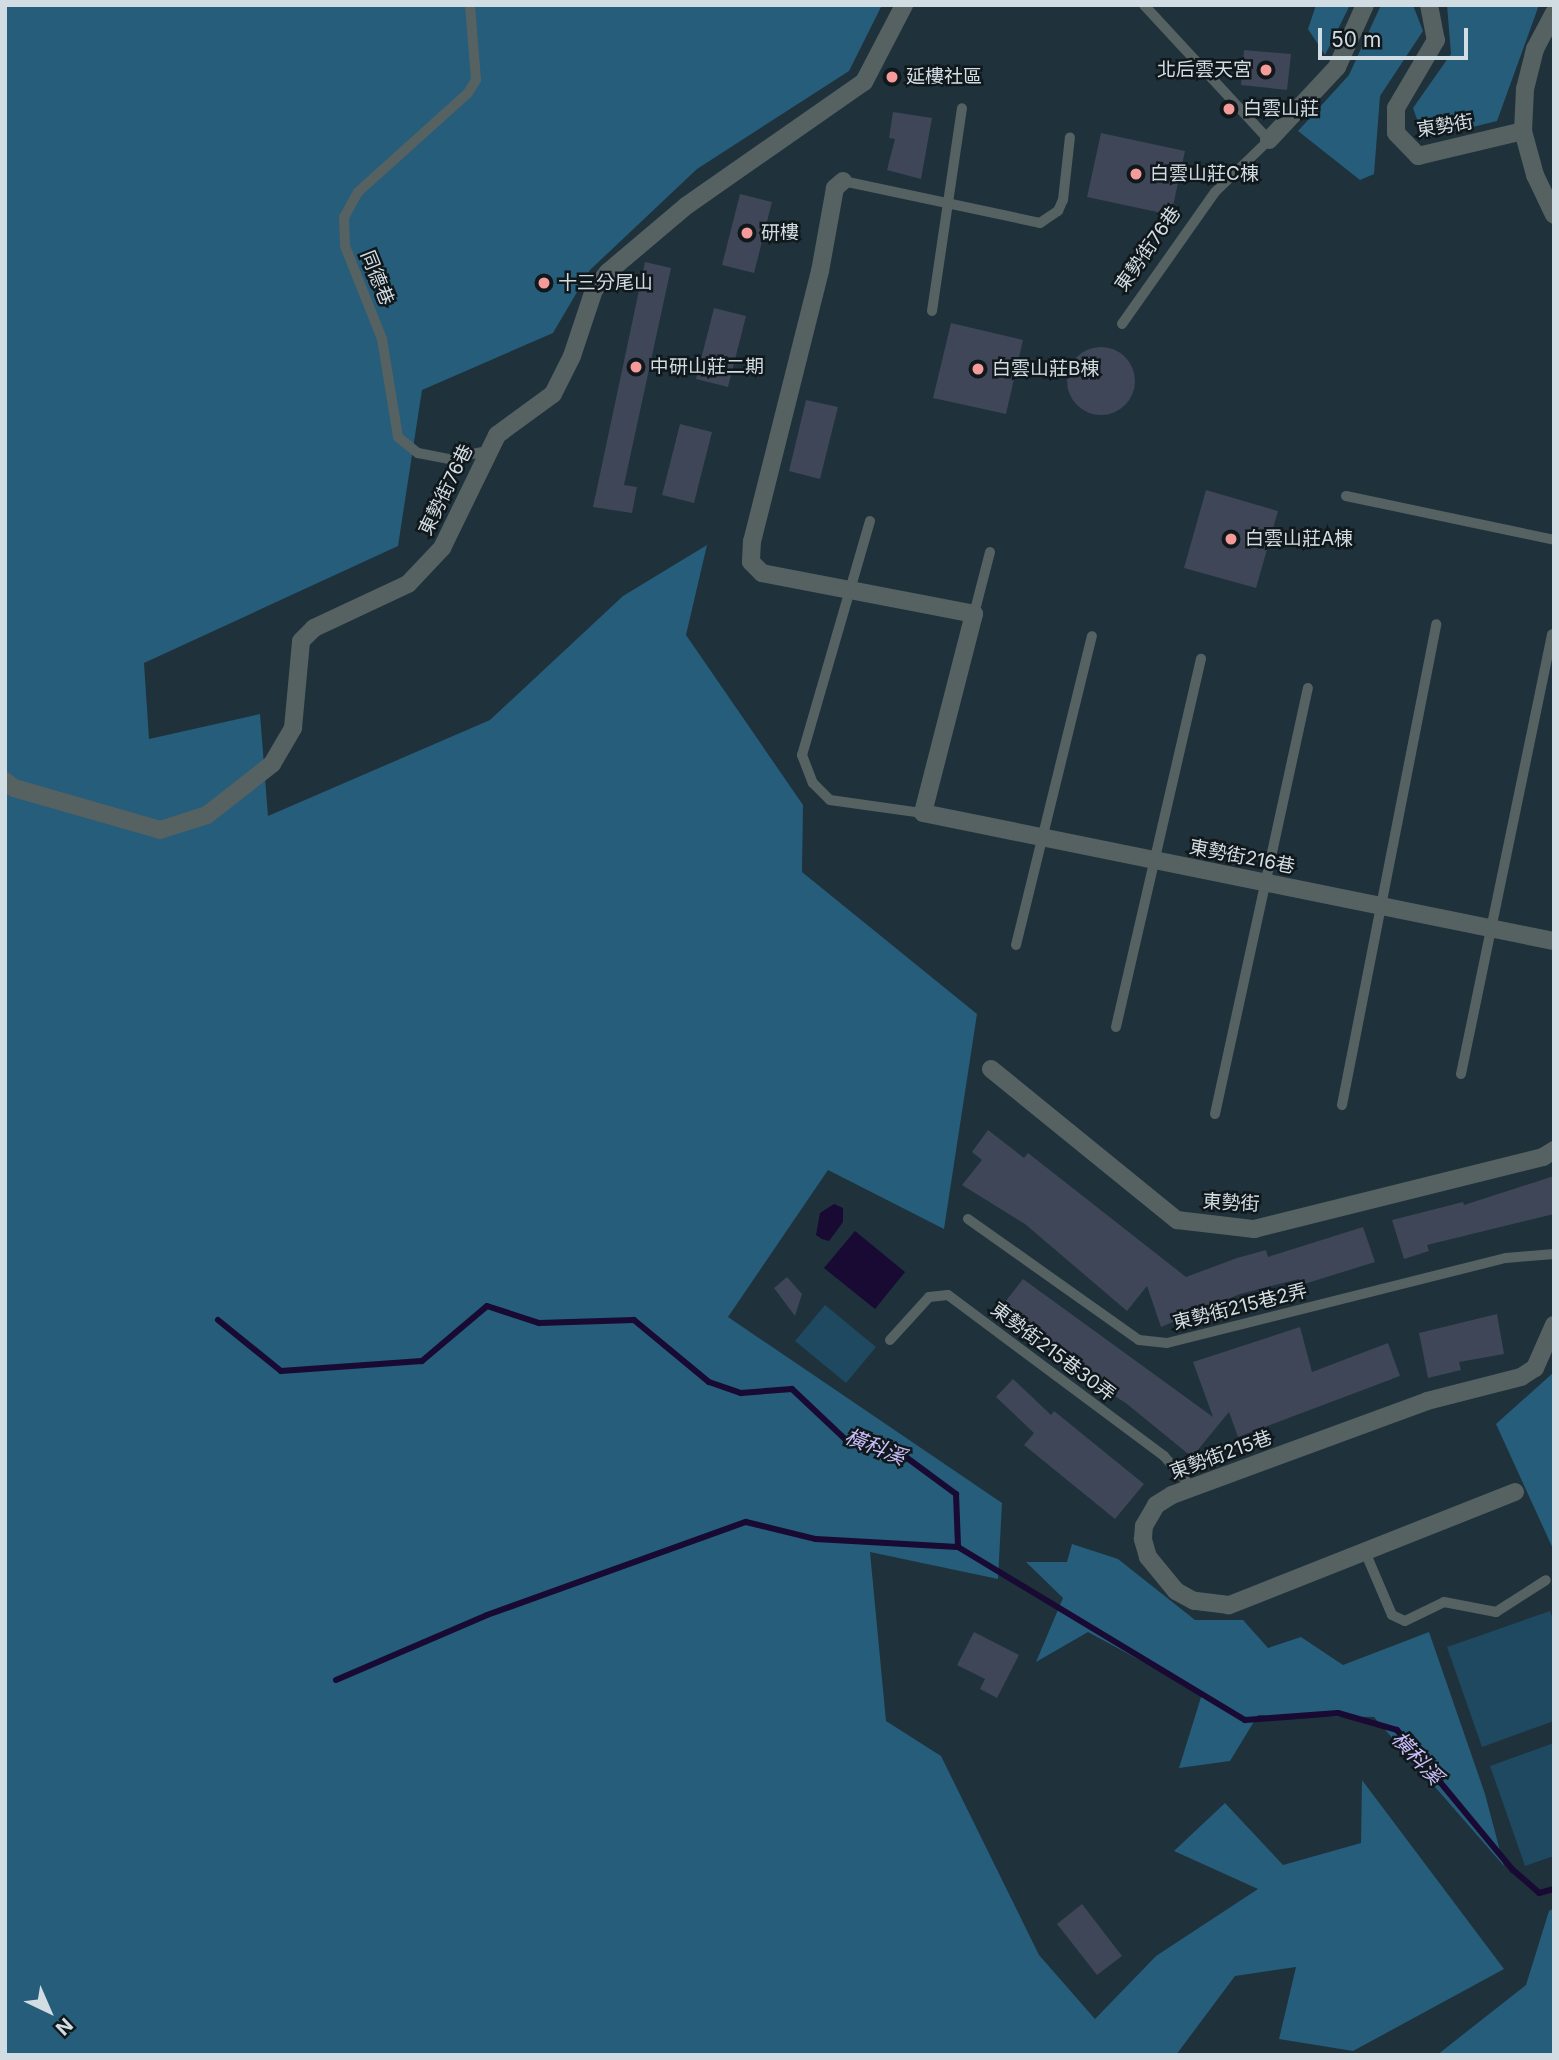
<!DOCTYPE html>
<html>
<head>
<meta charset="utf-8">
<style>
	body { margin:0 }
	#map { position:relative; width:1559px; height:2060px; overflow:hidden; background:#1f313b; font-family:Inter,"Noto Sans TC",sans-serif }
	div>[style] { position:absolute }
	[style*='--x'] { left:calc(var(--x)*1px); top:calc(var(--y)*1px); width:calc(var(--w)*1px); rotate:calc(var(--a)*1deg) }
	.green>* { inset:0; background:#1f4960 }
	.forest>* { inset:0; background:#255d7a }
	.water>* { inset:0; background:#180a33 }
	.stream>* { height:6px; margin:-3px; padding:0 3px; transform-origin:3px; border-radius:3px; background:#180a33 }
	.building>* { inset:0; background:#3e4657 }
	.round { border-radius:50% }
	.lane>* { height:10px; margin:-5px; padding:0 5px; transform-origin:5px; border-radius:5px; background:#566162 }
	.street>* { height:18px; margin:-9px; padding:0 9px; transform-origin:9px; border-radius:9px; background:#566162 }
	.dots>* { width:19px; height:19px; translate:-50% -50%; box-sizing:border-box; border:4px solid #10181c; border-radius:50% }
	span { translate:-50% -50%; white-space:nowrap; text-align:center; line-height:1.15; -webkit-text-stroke:5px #10181c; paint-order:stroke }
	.poi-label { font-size:19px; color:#d2dde3 }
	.right { translate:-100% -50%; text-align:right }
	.left { translate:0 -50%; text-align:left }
	.street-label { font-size:19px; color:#d2dde3 }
	.water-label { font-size:21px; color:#cabefa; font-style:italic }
	.frame { position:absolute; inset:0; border:7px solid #d2dde3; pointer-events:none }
	.north { position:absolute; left:14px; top:1976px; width:70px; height:70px; -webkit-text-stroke:5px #10181c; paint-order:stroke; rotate:136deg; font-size:19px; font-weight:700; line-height:28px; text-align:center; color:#d2dde3 }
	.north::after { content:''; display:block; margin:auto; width:24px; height:32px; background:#d2dde3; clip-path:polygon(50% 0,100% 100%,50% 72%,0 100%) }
	.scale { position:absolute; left:1318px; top:28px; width:150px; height:32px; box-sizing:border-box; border:4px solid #d2dde3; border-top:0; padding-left:9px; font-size:21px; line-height:24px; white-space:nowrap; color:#d2dde3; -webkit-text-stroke:5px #10181c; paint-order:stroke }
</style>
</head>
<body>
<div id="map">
	<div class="green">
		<i style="clip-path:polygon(825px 1305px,876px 1347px,846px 1383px,795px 1341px)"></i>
		<i style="clip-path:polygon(1550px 1611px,1554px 1622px,1554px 1721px,1482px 1747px,1447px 1647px)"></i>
		<i style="clip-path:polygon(1554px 1743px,1554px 1856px,1525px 1866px,1490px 1766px)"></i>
	</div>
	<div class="forest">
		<i style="clip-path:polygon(5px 5px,882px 5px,849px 71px,697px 169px,590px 270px,553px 333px,422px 390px,398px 546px,144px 663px,149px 739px,260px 714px,268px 816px,490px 720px,623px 596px,707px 545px,686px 635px,803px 805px,802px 872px,977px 1014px,944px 1229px,828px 1170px,728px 1317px,1002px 1503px,998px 1579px,870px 1552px,886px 1721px,941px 1756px,1039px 1955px,1095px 2019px,1156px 1956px,1258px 1889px,1174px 1851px,1225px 1803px,1283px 1865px,1361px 1843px,1362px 1780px,1504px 1969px,1353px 2051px,1279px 2039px,1296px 1967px,1235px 1976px,1176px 2055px,5px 2055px)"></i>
		<i style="clip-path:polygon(1316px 5px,1350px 5px,1325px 55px,1308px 29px)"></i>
		<i style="clip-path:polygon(1381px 5px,1413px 5px,1423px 31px,1380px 96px,1374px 174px,1360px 180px,1298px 131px,1349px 75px)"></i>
		<i style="clip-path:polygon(1447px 5px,1539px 5px,1497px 121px,1424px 139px,1413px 108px,1451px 54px)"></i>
		<i style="clip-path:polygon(1554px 1372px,1554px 1551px,1496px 1424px)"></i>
		<i style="clip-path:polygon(1072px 1544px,1118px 1559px,1195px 1620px,1243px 1620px,1268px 1648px,1301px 1637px,1343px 1665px,1429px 1632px,1485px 1794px,1504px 1866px,1374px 1717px,1258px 1715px,1230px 1761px,1179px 1768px,1202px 1694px,1088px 1632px,1036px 1662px,1063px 1598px,1026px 1562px,1067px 1562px)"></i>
		<i style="clip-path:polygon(1554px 1908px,1554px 2055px,1437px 2055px,1526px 1985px,1549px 1911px)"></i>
	</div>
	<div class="water">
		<i style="clip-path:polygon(834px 1204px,843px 1208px,843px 1222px,829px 1241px,822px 1239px,816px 1235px,820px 1213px)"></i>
		<i style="clip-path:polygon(855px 1231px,905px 1272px,875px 1309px,824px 1268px)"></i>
	</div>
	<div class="stream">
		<i style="--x:218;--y:1320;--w:81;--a:39"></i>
		<i style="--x:281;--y:1371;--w:141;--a:-4.1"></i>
		<i style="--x:422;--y:1361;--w:85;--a:-40.2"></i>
		<i style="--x:487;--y:1306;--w:55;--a:18.1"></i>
		<i style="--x:539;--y:1323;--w:95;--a:-1.8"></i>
		<i style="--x:634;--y:1320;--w:97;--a:39.6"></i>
		<i style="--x:709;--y:1382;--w:34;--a:19"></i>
		<i style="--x:741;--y:1393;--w:51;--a:-4.5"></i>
		<i style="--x:792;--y:1389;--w:73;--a:43.3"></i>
		<i style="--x:845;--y:1439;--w:56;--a:13.5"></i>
		<i style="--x:899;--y:1452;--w:71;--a:36.4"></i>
		<i style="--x:956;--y:1494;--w:53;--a:87.8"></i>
		<i style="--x:958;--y:1547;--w:335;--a:31.1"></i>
		<i style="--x:1245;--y:1720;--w:93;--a:-4.3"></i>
		<i style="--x:1338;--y:1713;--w:61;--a:16.1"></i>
		<i style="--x:1397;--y:1730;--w:182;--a:50.4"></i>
		<i style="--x:1513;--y:1870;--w:35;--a:41"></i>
		<i style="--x:1539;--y:1893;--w:16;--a:-15"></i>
		<i style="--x:336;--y:1680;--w:164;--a:-23.3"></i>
		<i style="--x:487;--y:1615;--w:275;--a:-19.8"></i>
		<i style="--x:746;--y:1522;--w:72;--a:13.7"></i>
		<i style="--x:816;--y:1539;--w:142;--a:3.2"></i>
	</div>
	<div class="building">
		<i style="clip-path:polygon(1244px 50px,1291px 54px,1287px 90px,1241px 85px)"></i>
		<i style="clip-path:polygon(893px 112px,932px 118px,921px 179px,887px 170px,895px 139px,889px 138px)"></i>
		<i style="clip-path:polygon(1101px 133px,1185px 151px,1171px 215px,1087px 197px)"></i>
		<i style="clip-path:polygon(740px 194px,772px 202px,754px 273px,722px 265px)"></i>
		<i style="clip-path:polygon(645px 262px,671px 268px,624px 485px,637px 487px,632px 513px,593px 507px)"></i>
		<i style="clip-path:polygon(714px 308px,746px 316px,728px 387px,696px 379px)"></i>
		<i style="clip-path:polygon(951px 323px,1023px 340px,1006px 414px,933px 398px)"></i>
		<i class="round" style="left:1067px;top:347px;width:68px;height:68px"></i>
		<i style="clip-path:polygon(806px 400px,838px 407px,820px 479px,789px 471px)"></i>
		<i style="clip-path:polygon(680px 424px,712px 432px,694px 503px,662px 495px)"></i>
		<i style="clip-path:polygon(1206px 490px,1278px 511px,1256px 588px,1184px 568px)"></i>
		<i style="clip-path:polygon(988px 1130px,1024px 1158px,1028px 1153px,1186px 1277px,1237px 1258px,1266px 1250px,1268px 1257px,1363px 1227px,1375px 1262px,1301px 1285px,1299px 1279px,1240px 1294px,1161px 1327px,1147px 1286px,1127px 1311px,1025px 1224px,962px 1185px,982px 1160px,972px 1152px)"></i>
		<i style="clip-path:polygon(1554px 1176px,1554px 1214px,1427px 1245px,1429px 1251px,1404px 1259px,1392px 1220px,1463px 1202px,1464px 1205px)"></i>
		<i style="clip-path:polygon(787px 1277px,802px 1294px,795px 1316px,774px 1288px)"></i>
		<i style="clip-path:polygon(1023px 1279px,1213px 1417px,1193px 1362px,1300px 1327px,1312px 1372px,1388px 1343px,1400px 1376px,1238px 1437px,1229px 1412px,1192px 1457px,1127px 1404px,994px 1316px)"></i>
		<i style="clip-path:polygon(1497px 1314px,1504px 1354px,1459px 1362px,1461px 1370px,1428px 1378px,1419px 1333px)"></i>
		<i style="clip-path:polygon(1013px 1379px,1051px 1415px,1054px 1411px,1144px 1484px,1115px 1519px,1024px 1445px,1034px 1433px,996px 1397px)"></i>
		<i style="clip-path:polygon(974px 1632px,1019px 1655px,997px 1698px,980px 1689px,985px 1679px,957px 1665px)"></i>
		<i style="clip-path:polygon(1082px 1904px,1122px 1956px,1097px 1975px,1057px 1924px)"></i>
	</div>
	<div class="lane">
		<i style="--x:470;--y:5;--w:75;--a:85.4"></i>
		<i style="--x:476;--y:80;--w:15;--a:122"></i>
		<i style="--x:468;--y:93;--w:148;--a:138"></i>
		<i style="--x:358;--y:192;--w:29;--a:119"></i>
		<i style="--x:344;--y:217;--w:29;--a:88"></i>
		<i style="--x:345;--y:246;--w:100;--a:68.3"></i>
		<i style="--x:382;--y:339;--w:99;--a:80.7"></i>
		<i style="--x:398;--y:437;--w:26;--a:39"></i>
		<i style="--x:418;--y:453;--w:32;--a:11"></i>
		<i style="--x:449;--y:459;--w:39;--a:-12"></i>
		<i style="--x:843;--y:181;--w:201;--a:12"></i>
		<i style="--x:1040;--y:223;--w:22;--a:-34"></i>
		<i style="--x:1058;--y:211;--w:12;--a:-66"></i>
		<i style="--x:1063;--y:200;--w:63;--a:-83.7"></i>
		<i style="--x:932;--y:311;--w:205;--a:-81.6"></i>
		<i style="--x:1122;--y:324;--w:161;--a:-54.8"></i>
		<i style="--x:1215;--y:192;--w:75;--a:-43.9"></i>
		<i style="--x:1269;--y:140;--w:184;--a:-132.8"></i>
		<i style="--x:1346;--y:496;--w:213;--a:11.9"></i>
		<i style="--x:870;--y:521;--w:244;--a:106.2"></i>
		<i style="--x:802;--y:755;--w:30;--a:69"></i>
		<i style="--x:813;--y:783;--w:24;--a:45"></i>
		<i style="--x:830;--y:800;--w:94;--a:8"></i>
		<i style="--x:974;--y:614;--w:64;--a:-75.5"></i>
		<i style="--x:1016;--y:945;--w:318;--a:-76.2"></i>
		<i style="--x:1116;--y:1027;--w:378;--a:-77"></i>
		<i style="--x:1461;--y:1074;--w:449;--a:-78.3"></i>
		<i style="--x:1342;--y:1105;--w:490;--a:-78.9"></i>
		<i style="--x:1215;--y:1114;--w:436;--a:-77.7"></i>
		<i style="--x:968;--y:1219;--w:209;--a:35.3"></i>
		<i style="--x:1139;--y:1340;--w:28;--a:6"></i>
		<i style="--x:1167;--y:1343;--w:349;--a:-14.1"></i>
		<i style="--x:1506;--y:1258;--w:48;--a:-4.8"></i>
		<i style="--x:890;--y:1340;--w:58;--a:-47.8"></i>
		<i style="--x:929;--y:1297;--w:19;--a:-6"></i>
		<i style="--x:948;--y:1295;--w:269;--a:36.7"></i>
		<i style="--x:1164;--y:1456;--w:44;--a:48.7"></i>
		<i style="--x:1366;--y:1554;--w:66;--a:66.9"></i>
		<i style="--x:1392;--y:1615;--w:14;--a:25"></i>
		<i style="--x:1405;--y:1621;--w:43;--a:-26"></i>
		<i style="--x:1444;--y:1602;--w:53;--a:10.9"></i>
		<i style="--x:1496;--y:1612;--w:59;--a:-32.6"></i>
	</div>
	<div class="street">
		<i style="--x:1429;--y:5;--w:36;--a:79"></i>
		<i style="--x:1436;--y:40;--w:79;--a:120.5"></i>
		<i style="--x:1396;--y:108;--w:25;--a:90"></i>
		<i style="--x:1396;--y:133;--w:32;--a:46"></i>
		<i style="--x:1418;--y:156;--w:108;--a:-13.4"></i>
		<i style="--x:1554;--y:13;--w:41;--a:117.8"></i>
		<i style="--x:1535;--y:49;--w:41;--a:104"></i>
		<i style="--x:1525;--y:89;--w:42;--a:92.7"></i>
		<i style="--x:1523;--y:131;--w:46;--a:74.7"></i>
		<i style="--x:1535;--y:175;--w:44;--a:64.6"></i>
		<i style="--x:1269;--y:140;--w:100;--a:-47"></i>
		<i style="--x:1337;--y:67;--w:68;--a:-65.7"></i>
		<i style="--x:843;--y:181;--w:11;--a:139"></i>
		<i style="--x:835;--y:188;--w:84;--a:100.2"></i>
		<i style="--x:820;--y:271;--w:278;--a:104.1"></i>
		<i style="--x:752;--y:541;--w:21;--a:93"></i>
		<i style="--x:751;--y:562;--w:16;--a:45"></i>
		<i style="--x:762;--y:573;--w:216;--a:10.9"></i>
		<i style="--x:974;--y:614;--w:205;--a:104.4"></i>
		<i style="--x:923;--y:813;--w:644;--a:11.47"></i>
		<i style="--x:5;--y:781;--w:11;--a:38"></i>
		<i style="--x:14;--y:788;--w:152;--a:16"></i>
		<i style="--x:160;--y:830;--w:49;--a:-17.7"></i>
		<i style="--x:207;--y:815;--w:83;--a:-38.1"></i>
		<i style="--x:272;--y:764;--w:42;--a:-59.7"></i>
		<i style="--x:293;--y:728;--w:87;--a:-84.7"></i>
		<i style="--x:301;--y:641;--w:18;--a:-45"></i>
		<i style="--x:314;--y:628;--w:104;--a:-25.1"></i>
		<i style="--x:408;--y:584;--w:50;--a:-46.6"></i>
		<i style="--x:442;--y:548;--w:126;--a:-64"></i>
		<i style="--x:497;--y:435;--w:69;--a:-36.2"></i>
		<i style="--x:553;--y:394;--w:42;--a:-63.4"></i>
		<i style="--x:572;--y:356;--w:70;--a:-71.6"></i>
		<i style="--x:594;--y:290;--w:23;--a:-52"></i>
		<i style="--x:608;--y:272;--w:102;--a:-40.2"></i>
		<i style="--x:686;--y:206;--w:217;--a:-34.9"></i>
		<i style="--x:864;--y:82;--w:87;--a:-62.5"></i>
		<i style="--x:991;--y:1069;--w:240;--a:39.1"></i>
		<i style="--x:1177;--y:1220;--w:78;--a:6.7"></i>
		<i style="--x:1254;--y:1229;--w:298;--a:-14"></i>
		<i style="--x:1543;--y:1157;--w:13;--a:-32"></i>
		<i style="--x:1515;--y:1492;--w:308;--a:158.4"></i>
		<i style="--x:1229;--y:1605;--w:35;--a:-173"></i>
		<i style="--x:1194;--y:1601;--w:21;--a:-151"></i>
		<i style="--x:1176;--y:1591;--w:44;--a:-129.5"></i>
		<i style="--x:1148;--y:1557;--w:19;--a:-106"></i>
		<i style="--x:1143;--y:1539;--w:13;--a:-86"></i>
		<i style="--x:1144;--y:1526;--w:24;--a:-60"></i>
		<i style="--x:1156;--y:1505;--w:19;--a:-32"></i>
		<i style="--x:1172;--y:1495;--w:272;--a:-20.2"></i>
		<i style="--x:1427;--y:1401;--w:97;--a:-14.3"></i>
		<i style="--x:1521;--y:1377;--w:17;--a:-33"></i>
		<i style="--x:1535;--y:1368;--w:47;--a:-66.2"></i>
	</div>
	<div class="dots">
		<i style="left:1266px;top:70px;background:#f59b99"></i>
		<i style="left:892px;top:77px;background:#f59b99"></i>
		<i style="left:1229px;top:109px;background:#f59b99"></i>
		<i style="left:1136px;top:174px;background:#f59b99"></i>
		<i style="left:747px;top:233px;background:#f59b99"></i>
		<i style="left:544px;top:283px;background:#f59b99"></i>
		<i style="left:636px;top:367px;background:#f59b99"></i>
		<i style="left:978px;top:369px;background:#f59b99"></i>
		<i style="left:1231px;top:539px;background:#f59b99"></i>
	</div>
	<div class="poi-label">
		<span class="right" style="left:1252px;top:70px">北后雲天宮</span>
		<span class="left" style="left:906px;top:77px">延樓社區</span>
		<span class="left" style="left:1243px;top:109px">白雲山莊</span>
		<span class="left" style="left:1150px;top:174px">白雲山莊C棟</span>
		<span class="left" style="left:761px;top:233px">研樓</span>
		<span class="left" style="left:558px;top:283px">十三分尾山</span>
		<span class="left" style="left:650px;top:367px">中研山莊二期</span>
		<span class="left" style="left:992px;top:369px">白雲山莊B棟</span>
		<span class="left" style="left:1245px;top:539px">白雲山莊A棟</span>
	</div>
	<div class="street-label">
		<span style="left:1445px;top:126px;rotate:-9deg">東勢街</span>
		<span style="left:1148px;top:249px;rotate:-55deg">東勢街76巷</span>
		<span style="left:377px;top:278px;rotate:68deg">同德巷</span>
		<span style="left:446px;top:490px;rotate:-64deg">東勢街76巷</span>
		<span style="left:1242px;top:857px;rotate:11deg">東勢街216巷</span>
		<span style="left:1231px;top:1203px;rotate:3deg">東勢街</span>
		<span style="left:1240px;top:1307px;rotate:-14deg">東勢街215巷2弄</span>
		<span style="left:1053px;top:1352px;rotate:37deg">東勢街215巷30弄</span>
		<span style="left:1221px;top:1455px;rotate:-20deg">東勢街215巷</span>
	</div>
	<div class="water-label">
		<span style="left:875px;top:1447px;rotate:22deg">橫科溪</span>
		<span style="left:1417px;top:1758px;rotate:47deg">橫科溪</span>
	</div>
	<div class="frame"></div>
	<div class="north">N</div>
	<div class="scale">50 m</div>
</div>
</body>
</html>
